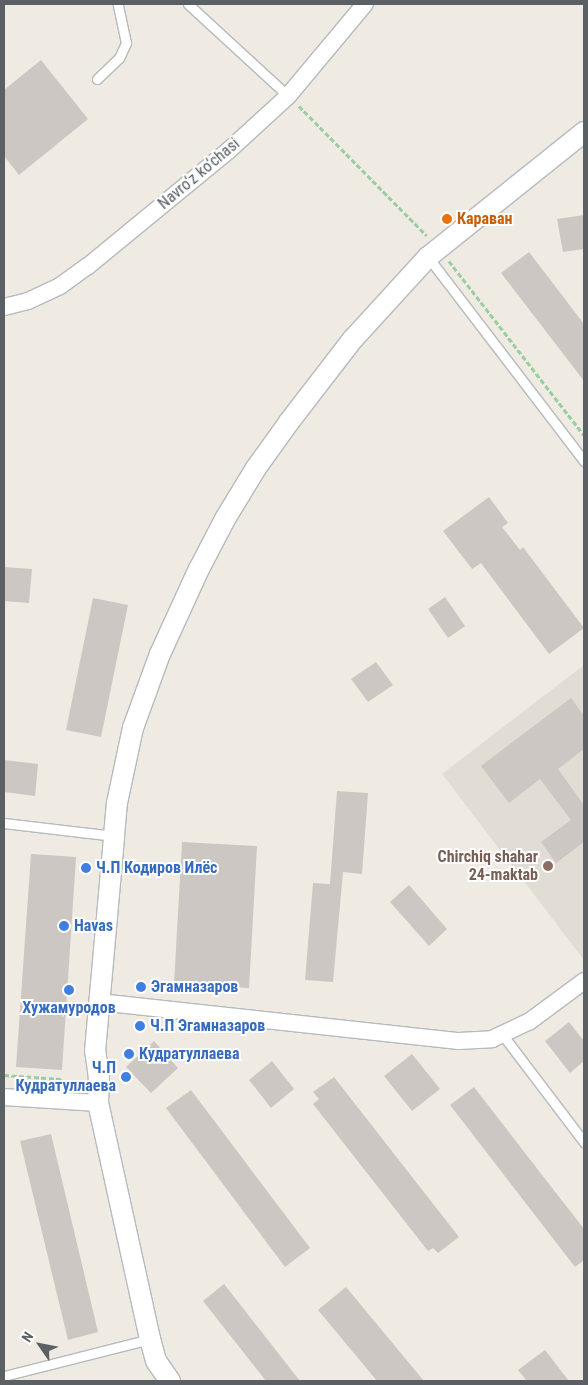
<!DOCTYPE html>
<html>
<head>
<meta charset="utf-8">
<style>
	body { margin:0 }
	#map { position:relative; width:588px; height:1385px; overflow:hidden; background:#efebe3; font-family:"Roboto Condensed",sans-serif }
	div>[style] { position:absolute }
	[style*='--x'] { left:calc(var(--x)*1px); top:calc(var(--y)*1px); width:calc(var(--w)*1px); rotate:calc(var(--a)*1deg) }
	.education>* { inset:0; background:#e1dcd4 }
	.building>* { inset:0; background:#ccc7c2 }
	.path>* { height:2.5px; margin-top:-1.25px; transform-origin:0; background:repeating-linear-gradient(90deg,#99cea1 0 5px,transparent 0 7.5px) }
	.roads { filter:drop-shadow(1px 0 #b6babe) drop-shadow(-1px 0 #b6babe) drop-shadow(0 1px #b6babe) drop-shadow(0 -1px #b6babe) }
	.service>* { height:9px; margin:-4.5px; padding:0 4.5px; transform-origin:4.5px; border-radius:4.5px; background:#fff }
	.minor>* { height:16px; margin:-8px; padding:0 8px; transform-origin:8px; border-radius:8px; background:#fff }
	.tertiary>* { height:20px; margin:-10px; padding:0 10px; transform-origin:10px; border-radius:10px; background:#fff }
	.dots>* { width:14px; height:14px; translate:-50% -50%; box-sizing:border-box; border:2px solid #fff; border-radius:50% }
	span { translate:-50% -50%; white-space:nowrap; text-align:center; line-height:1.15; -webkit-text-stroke:4px #fff; paint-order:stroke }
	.street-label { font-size:16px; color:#5b6064 }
	.food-label { font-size:16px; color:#c56008; font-weight:700 }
	.left { translate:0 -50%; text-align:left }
	.education-label { font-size:16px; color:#785e54; font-weight:700 }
	.right { translate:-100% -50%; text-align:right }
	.shop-label { font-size:16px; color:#366cbe; font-weight:700 }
	.frame { position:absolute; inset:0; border:5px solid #5b6064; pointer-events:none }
	.north { position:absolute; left:15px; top:1320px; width:50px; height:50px; -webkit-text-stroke:4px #fff; paint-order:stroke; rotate:303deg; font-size:14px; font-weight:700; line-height:20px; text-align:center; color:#5b6064 }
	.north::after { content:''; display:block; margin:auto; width:18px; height:22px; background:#5b6064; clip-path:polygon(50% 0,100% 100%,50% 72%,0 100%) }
</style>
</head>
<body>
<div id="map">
	<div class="education">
		<i style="clip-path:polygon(584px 665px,584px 960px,442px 774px)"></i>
	</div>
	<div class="building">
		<i style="clip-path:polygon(41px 60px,88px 119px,19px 175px,4px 156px,4px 90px)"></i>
		<i style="clip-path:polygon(584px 215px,584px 249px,563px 252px,557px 219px)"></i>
		<i style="clip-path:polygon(529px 252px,584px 324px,584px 381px,501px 273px)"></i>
		<i style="clip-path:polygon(489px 497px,508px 523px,502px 527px,520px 550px,523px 547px,584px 628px,549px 654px,481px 563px,472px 569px,443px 531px)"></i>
		<i style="clip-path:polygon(4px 567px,32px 569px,29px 603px,4px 601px)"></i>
		<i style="clip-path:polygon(445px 597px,465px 626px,448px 638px,428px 609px)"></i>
		<i style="clip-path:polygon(93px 598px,128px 605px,101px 737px,66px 730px)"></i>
		<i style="clip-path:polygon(376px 662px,393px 685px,368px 702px,351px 679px)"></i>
		<i style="clip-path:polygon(571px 698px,584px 716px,584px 749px,558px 769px,584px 805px,584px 842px,556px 863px,541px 842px,571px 820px,540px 779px,509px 803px,481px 766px)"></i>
		<i style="clip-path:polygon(4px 760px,38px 764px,35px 796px,4px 792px)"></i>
		<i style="clip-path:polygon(337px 791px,368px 793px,362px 874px,343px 872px,333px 982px,305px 980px,313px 883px,330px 884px)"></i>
		<i style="clip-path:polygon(182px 842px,257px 846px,249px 988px,174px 984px)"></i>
		<i style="clip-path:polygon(31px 854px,76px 857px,62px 1070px,16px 1067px)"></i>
		<i style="clip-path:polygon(409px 885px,447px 929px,429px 946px,390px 902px)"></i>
		<i style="clip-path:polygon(569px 1022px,584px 1041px,584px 1061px,570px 1073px,545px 1041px)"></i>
		<i style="clip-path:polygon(154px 1041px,178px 1068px,151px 1093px,126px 1067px)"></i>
		<i style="clip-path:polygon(412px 1054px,440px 1089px,412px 1111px,384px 1076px)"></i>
		<i style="clip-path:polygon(272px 1061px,294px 1089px,271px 1108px,249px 1080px)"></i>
		<i style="clip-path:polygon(334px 1077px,459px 1237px,438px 1253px,433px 1248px,428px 1251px,313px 1104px,319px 1099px,313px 1092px)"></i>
		<i style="clip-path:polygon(474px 1087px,584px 1229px,584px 1260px,575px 1267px,450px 1105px)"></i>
		<i style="clip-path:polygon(191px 1090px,310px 1248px,285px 1267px,166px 1108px)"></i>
		<i style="clip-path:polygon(51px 1134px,98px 1332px,68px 1340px,20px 1141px)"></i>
		<i style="clip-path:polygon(224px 1284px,300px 1381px,266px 1381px,203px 1301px)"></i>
		<i style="clip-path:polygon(346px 1287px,424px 1381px,377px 1381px,318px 1310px)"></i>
		<i style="clip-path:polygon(545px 1350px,569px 1381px,527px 1381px,518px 1370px)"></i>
	</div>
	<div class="path">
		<i style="--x:299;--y:106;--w:182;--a:45.4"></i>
		<i style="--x:449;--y:261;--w:220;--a:52.2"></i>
		<i style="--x:4;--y:1075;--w:57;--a:4"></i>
		<i style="--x:61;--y:1079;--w:6;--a:90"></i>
	</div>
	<div class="roads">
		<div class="service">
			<i style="--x:188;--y:4;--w:136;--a:42.6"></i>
			<i style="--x:97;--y:79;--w:30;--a:-44"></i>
			<i style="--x:119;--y:58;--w:17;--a:-65"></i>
			<i style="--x:126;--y:43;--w:40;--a:-102"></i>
			<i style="--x:428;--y:257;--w:257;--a:52.6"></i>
			<i style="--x:4;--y:823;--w:111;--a:6.7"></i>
			<i style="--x:502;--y:1034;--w:136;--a:52.8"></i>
			<i style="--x:4;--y:1376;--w:151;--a:-14.2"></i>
		</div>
		<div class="minor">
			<i style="--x:4;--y:307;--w:25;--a:-14"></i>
			<i style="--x:28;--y:301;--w:35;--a:-25"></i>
			<i style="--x:60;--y:286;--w:34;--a:-36"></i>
			<i style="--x:88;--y:266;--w:181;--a:-39.4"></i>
			<i style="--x:228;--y:151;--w:81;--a:-42.5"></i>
			<i style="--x:288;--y:96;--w:120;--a:-50.1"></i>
			<i style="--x:99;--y:1002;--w:362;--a:6.2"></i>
			<i style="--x:459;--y:1041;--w:33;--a:-3"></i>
			<i style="--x:492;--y:1039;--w:42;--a:-25.3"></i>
			<i style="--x:530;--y:1021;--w:67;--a:-36.5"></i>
			<i style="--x:4;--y:1097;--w:94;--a:3.7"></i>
		</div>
		<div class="tertiary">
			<i style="--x:170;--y:1381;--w:24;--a:-125"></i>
			<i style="--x:156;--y:1361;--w:23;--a:-105"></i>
			<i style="--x:150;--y:1339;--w:242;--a:-102.4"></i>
			<i style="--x:98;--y:1103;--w:25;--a:-88"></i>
			<i style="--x:99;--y:1078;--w:27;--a:-98"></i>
			<i style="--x:95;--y:1051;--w:216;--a:-84.9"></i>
			<i style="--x:114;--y:836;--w:33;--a:-85"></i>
			<i style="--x:117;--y:803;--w:77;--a:-78"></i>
			<i style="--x:133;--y:728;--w:79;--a:-70"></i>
			<i style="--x:160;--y:654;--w:94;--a:-65.4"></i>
			<i style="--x:199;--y:569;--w:56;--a:-62.5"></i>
			<i style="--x:225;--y:519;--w:60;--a:-58.7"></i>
			<i style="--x:256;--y:468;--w:57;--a:-54.3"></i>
			<i style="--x:289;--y:422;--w:105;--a:-52.4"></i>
			<i style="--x:353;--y:339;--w:111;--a:-47.6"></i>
			<i style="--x:428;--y:257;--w:200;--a:-38.7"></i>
		</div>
	</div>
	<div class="dots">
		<i style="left:447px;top:219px;background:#e8710a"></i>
		<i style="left:548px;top:866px;background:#8d6e63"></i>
		<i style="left:86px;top:868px;background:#3f7fe0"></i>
		<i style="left:64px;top:926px;background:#3f7fe0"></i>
		<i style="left:141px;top:987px;background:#3f7fe0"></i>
		<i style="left:69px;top:990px;background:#3f7fe0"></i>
		<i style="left:140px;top:1026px;background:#3f7fe0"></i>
		<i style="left:129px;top:1054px;background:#3f7fe0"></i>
		<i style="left:126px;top:1077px;background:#3f7fe0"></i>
	</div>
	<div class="street-label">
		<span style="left:199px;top:174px;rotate:-40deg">Navro‘z ko‘chasi</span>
	</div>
	<div class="food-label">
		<span class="left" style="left:457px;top:219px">Караван</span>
	</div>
	<div class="education-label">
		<span class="right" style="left:538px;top:866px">Chirchiq shahar<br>24-maktab</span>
	</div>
	<div class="shop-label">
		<span class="left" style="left:96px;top:868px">Ч.П Кодиров Илёс</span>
		<span class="left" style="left:74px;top:926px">Havas</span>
		<span class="left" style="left:151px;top:987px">Эгамназаров</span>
		<span style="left:69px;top:1008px">Хужамуродов</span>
		<span class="left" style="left:150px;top:1026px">Ч.П Эгамназаров</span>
		<span class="left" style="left:139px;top:1054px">Кудратуллаева</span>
		<span class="right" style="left:116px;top:1077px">Ч.П<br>Кудратуллаева</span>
	</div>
	<div class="frame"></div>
	<div class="north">N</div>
</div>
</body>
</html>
